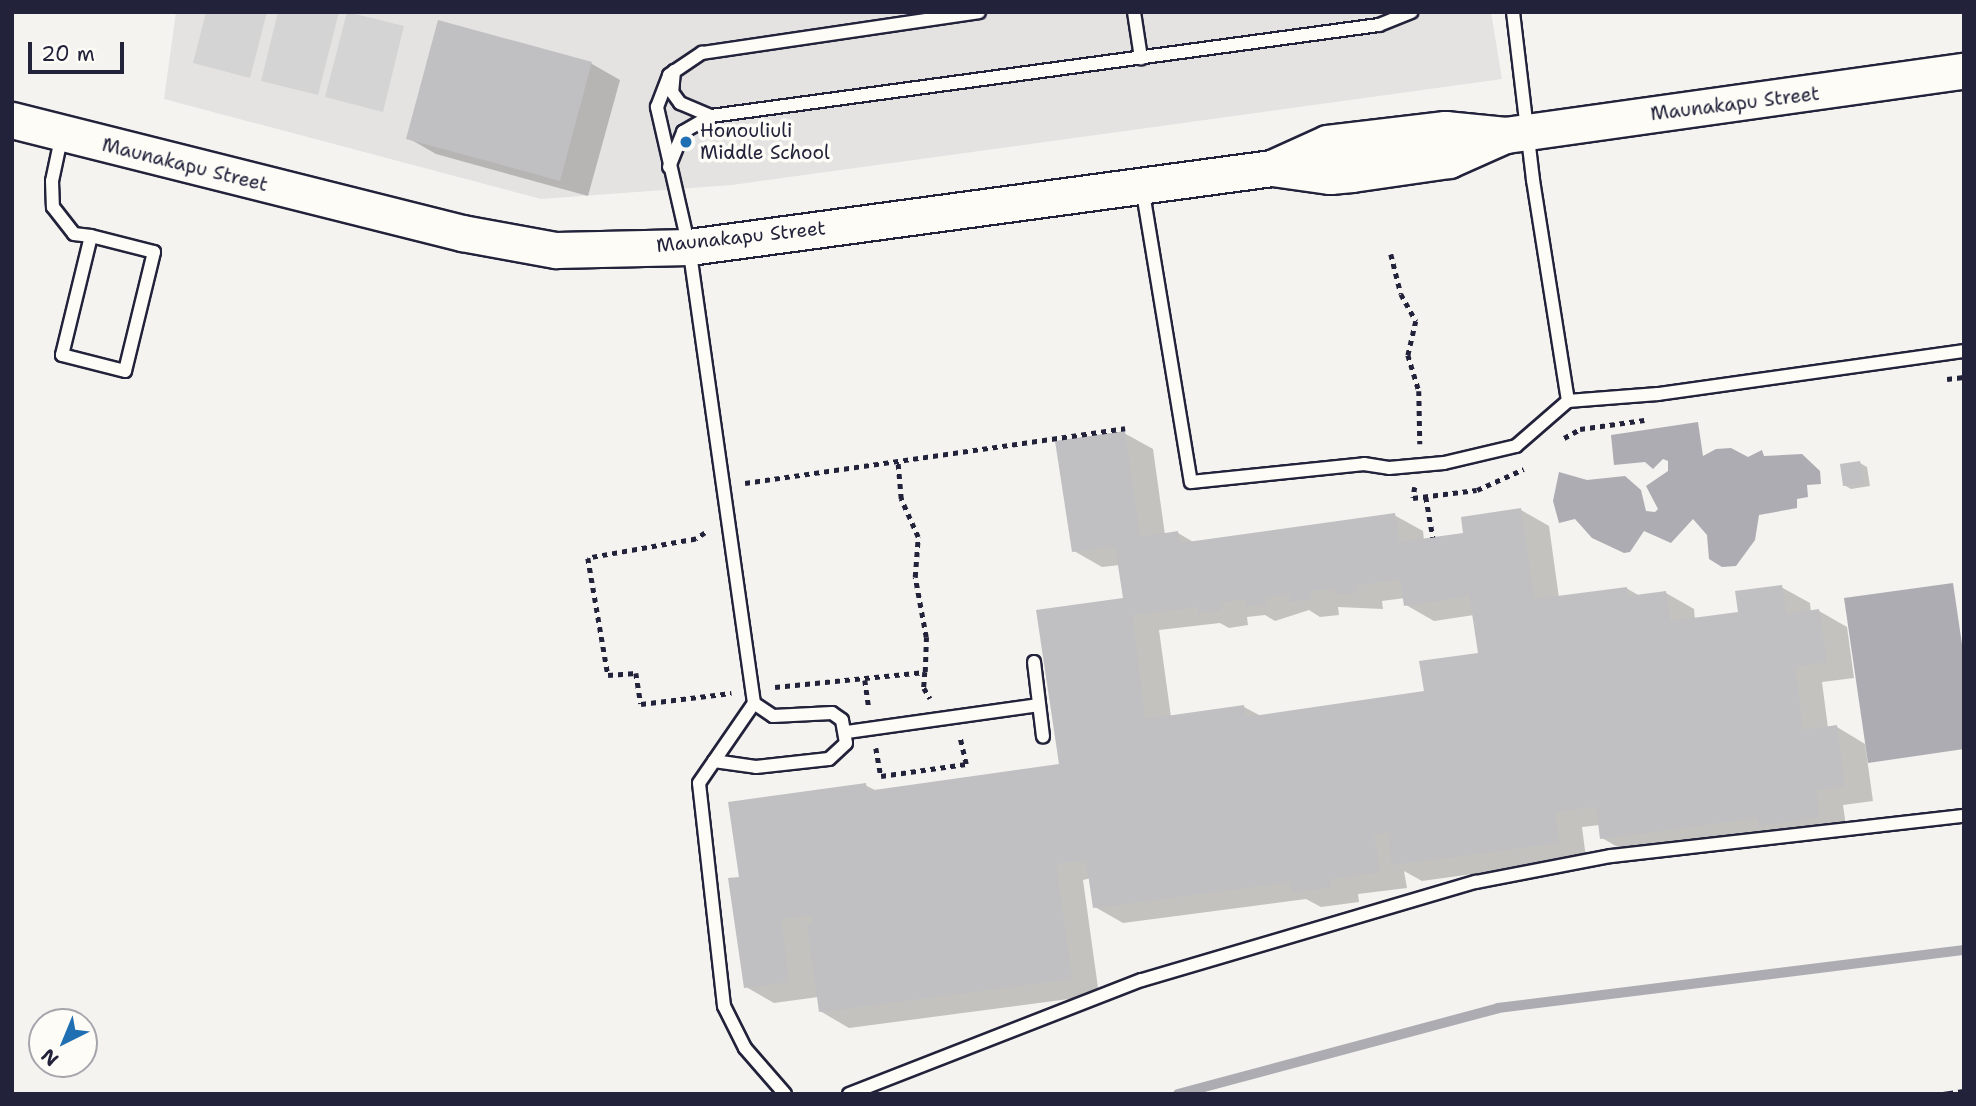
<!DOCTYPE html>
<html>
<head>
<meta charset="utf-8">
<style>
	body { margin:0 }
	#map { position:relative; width:1976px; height:1106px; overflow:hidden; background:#f4f3ef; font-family:"Shantell Sans",sans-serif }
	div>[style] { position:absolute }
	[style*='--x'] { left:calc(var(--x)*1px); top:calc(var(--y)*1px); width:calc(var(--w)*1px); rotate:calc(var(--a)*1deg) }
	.built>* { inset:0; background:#e4e3e2 }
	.green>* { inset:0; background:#d5d4d5 }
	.water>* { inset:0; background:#acacb2 }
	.shadow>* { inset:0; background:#0003 }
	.stream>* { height:10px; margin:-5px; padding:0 5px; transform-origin:5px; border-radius:5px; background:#acacb2 }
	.building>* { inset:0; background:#c0bfc2 }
	.path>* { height:4.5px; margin-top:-2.25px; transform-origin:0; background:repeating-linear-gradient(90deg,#22223b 0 5px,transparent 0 10px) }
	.roads { filter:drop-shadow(2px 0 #22223b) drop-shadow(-2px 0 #22223b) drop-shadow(0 2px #22223b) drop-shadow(0 -2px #22223b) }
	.lane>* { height:12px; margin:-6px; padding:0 6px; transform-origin:6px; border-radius:6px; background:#fdfcf7 }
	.secondary>* { height:35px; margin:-17.5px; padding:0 17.5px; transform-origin:17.5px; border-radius:17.5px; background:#fdfcf7 }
	.rail>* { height:5px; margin-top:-2.5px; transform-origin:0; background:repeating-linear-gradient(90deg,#22223b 0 10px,transparent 0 15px) }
	.dots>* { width:19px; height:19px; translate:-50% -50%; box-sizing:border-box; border:4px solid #fdfcf7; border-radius:50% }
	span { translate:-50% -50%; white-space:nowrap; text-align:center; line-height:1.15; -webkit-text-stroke:7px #fdfcf7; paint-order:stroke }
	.street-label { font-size:19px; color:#22223b }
	.poi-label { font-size:19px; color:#22223b }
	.left { translate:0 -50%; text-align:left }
	.frame { position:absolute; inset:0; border:14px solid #22223b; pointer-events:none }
	.north { position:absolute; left:28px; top:1008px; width:70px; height:70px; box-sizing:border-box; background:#fdfcf7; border:2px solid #a5a5ac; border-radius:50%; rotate:223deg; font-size:19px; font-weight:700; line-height:28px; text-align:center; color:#22223b }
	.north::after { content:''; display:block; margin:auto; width:24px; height:32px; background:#1f6fb2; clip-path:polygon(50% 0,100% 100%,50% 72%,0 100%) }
	.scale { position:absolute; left:28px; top:42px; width:96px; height:32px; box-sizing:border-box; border:4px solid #22223b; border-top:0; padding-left:9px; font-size:21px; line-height:24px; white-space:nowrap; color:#22223b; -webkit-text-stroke:5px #fdfcf7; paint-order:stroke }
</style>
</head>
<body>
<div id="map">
	<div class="built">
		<i style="clip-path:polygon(176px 12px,1491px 12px,1502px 79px,732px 185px,541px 199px,164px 99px)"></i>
	</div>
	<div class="green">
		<i style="clip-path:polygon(206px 12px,267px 12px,250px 78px,193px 63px)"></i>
		<i style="clip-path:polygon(278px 12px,339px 12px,318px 95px,261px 81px)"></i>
		<i style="clip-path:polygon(347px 12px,404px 26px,383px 112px,325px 97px)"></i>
	</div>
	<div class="water">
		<i style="clip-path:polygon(1698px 422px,1703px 456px,1716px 449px,1731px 448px,1748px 457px,1762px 450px,1764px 456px,1802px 454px,1820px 471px,1821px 484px,1807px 485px,1808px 497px,1797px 499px,1797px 508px,1759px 515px,1755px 540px,1736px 566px,1722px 567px,1709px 559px,1707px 535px,1693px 519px,1671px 543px,1644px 531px,1630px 552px,1624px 553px,1592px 538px,1575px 519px,1559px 523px,1553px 501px,1559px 472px,1587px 480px,1625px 476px,1641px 490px,1646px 511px,1655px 512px,1658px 509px,1646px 486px,1668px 471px,1668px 461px,1663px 459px,1653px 469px,1645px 462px,1614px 465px,1611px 435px)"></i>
		<i style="clip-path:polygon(1953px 583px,1964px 658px,1964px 749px,1868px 763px,1844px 598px)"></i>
	</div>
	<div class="shadow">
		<i style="clip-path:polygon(439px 22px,592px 64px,620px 80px,588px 196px,436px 154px,408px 138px)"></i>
		<i style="clip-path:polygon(evenodd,1124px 433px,1153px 449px,1165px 535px,1178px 533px,1195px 543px,1394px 515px,1423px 531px,1424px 540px,1465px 534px,1521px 510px,1549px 526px,1559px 598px,1626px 588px,1640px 596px,1666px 593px,1694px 609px,1695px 620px,1740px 613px,1781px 587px,1810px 603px,1811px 612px,1819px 611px,1847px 627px,1854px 678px,1822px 682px,1828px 728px,1837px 727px,1865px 744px,1873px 801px,1843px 805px,1847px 833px,1630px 854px,1602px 838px,1600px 825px,1582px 827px,1586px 858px,1422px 881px,1404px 871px,1407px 888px,1358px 894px,1359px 902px,1321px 907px,1306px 899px,1123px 923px,1095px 907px,1091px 878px,1083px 880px,1099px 995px,849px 1028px,820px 1011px,818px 997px,774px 1003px,746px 987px,741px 878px,865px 785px,877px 791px,1061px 765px,1125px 599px,1120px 565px,1102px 567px,1074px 551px,1124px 433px,1405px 598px,1406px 605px,1434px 621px,1474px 615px,1480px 654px,1426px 693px,1261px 716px,1244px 707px,1171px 717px,1159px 630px,1220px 623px,1229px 628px,1248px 625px,1247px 617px,1265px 615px,1275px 621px,1309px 610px,1320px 617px,1339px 615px,1338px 607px,1383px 609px,1382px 601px,1405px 598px)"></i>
		<i style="clip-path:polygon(1860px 463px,1867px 467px,1870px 486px,1851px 489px,1844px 485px)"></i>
	</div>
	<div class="stream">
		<i style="--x:1178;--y:1094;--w:331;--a:-15"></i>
		<i style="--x:1498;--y:1008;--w:470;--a:-7.1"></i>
	</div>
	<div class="building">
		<i style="clip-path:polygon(438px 20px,592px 62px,560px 181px,406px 139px)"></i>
		<i style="clip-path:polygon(evenodd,1125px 431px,1140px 537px,1178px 531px,1180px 543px,1395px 513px,1399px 542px,1463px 533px,1461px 517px,1521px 508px,1534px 599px,1627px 587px,1628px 596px,1666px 591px,1670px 621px,1738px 612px,1735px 591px,1782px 585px,1786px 614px,1819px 609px,1827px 662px,1795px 666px,1803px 730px,1837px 725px,1845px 786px,1816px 790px,1819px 817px,1759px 826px,1757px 818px,1600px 839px,1596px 806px,1555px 812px,1559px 843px,1392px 865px,1388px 833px,1374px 835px,1380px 872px,1330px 879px,1331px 887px,1292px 892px,1290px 882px,1093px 908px,1086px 860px,1056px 864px,1072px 979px,819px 1012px,807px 924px,814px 923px,812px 915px,781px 919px,789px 982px,744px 988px,728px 878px,739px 877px,728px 802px,866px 783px,867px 791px,1059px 764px,1036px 610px,1123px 598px,1115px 546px,1072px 552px,1055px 441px,1125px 431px,1400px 579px,1404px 606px,1467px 596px,1468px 587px,1478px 653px,1419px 661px,1424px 691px,1246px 717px,1244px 705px,1145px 719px,1132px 615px,1198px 607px,1199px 613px,1221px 610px,1220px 602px,1245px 599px,1246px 606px,1266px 604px,1265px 597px,1290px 594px,1290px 602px,1311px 599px,1311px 591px,1335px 588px,1338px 595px,1356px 593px,1355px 586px,1400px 579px)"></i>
		<i style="clip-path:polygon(1860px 461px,1864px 483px,1843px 486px,1840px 464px)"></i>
	</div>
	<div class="path">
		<i style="--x:1391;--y:254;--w:41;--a:76"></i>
		<i style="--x:1401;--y:294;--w:31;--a:61"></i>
		<i style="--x:1416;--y:321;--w:35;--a:103"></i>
		<i style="--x:1408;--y:355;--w:38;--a:73"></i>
		<i style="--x:1419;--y:391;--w:53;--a:88.9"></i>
		<i style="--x:1947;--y:379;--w:17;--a:-7"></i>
		<i style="--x:1564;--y:438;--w:18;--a:-29"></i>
		<i style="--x:1580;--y:429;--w:65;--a:-8"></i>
		<i style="--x:745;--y:483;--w:384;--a:-8.2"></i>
		<i style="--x:1415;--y:487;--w:11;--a:100"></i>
		<i style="--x:1413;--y:498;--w:64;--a:-7.1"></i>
		<i style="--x:1477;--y:490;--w:51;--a:-24.1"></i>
		<i style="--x:1426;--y:497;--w:41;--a:80.1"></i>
		<i style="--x:705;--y:533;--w:11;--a:146"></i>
		<i style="--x:696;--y:539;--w:110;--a:170"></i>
		<i style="--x:588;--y:558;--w:119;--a:80.3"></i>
		<i style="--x:608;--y:675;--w:28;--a:-4"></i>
		<i style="--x:636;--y:673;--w:31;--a:81"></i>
		<i style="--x:641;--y:704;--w:91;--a:-7"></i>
		<i style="--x:925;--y:672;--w:16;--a:94"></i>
		<i style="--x:924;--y:688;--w:12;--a:59"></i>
		<i style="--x:865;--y:680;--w:28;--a:82"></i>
		<i style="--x:775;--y:687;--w:151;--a:-5.7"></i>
		<i style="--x:925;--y:672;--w:35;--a:-88"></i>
		<i style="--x:926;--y:637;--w:61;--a:-100.4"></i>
		<i style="--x:915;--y:577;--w:40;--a:-85.7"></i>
		<i style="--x:918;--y:537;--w:42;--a:-114.1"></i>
		<i style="--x:901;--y:499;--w:38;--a:-95"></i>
		<i style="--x:876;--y:748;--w:28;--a:80"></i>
		<i style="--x:881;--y:776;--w:86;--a:-8"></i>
		<i style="--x:966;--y:764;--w:26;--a:-103"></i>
	</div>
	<div class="roads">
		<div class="lane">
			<i style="--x:1134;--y:12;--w:47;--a:81.3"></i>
			<i style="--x:1513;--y:12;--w:169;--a:83.2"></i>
			<i style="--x:1533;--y:180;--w:224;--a:81"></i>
			<i style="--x:674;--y:71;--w:21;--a:95"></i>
			<i style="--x:672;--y:92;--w:14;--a:54"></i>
			<i style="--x:680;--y:103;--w:34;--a:23"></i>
			<i style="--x:62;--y:134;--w:48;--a:102"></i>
			<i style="--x:52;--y:181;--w:26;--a:88"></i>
			<i style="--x:53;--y:207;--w:34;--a:52"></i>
			<i style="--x:74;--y:234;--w:17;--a:7"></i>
			<i style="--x:91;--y:236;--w:65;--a:14.3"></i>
			<i style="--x:154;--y:252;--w:122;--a:103.7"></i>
			<i style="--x:125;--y:371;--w:65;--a:-165.7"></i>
			<i style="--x:62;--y:355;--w:122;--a:-76.3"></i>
			<i style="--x:669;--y:167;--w:38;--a:-68"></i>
			<i style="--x:683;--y:132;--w:32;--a:-30"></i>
			<i style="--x:711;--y:116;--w:674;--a:-7.76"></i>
			<i style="--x:1379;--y:25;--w:35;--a:-22"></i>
			<i style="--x:1142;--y:187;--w:299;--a:80.6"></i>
			<i style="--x:1191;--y:482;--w:174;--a:-5.9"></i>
			<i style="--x:1364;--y:464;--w:25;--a:9"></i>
			<i style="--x:1389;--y:468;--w:55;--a:-5.2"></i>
			<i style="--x:1444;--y:463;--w:74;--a:-13.3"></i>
			<i style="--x:1516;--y:446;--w:69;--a:-40.9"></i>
			<i style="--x:1568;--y:401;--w:90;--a:-4.4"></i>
			<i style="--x:1658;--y:394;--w:309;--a:-8"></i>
			<i style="--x:1034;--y:662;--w:75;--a:83.1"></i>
			<i style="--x:847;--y:732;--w:194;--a:-8"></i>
			<i style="--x:714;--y:761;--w:42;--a:8.1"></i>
			<i style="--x:756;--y:767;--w:73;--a:-6.3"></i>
			<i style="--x:829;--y:759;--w:23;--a:-43"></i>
			<i style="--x:846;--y:743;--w:23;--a:-100"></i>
			<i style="--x:842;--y:720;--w:12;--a:-145"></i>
			<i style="--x:832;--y:713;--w:59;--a:177.1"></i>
			<i style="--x:773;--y:716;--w:23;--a:-146"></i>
			<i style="--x:785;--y:1094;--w:61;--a:-131"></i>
			<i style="--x:745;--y:1048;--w:47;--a:-116.6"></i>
			<i style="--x:724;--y:1006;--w:224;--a:-96.4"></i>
			<i style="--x:699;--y:783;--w:97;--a:-55.5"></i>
			<i style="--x:754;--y:703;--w:461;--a:-98.1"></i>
			<i style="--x:689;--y:247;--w:144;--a:-102.9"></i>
			<i style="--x:657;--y:107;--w:34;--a:-69"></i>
			<i style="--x:669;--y:75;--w:40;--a:-34"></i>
			<i style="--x:702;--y:53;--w:280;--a:-8.4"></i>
			<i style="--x:849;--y:1094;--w:314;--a:-21.3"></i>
			<i style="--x:1142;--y:980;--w:348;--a:-16.4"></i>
			<i style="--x:1476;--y:882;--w:137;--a:-10.9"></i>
			<i style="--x:1611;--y:856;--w:355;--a:-6.5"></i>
		</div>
		<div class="secondary">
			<i style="--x:12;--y:120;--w:464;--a:14.1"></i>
			<i style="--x:462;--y:233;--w:96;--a:10.3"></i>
			<i style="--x:556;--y:250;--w:133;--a:-1.3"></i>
			<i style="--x:689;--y:247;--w:588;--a:-7.72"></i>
			<i style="--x:1272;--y:168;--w:60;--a:-24.4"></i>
			<i style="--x:1327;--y:143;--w:119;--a:-6.8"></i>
			<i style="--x:1445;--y:129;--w:61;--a:5.6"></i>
			<i style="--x:1506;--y:135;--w:462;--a:-8"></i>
			<i style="--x:1272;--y:168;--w:59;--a:7.9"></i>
			<i style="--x:1330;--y:176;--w:22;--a:-5"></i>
			<i style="--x:1352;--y:174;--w:98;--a:-8.2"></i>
			<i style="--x:1449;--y:160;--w:59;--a:-24"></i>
		</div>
	</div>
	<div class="rail">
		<i style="--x:1943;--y:1094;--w:21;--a:-8"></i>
	</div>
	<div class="dots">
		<i style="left:686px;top:142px;background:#1f6fb2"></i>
	</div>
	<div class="street-label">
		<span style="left:1735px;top:104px;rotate:-7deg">Maunakapu Street</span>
		<span style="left:185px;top:165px;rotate:14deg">Maunakapu Street</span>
		<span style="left:741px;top:237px;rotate:-6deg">Maunakapu Street</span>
	</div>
	<div class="poi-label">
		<span class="left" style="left:700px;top:142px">Honouliuli<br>Middle School</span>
	</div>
	<div class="frame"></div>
	<div class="north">N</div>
	<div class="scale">20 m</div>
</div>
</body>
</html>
